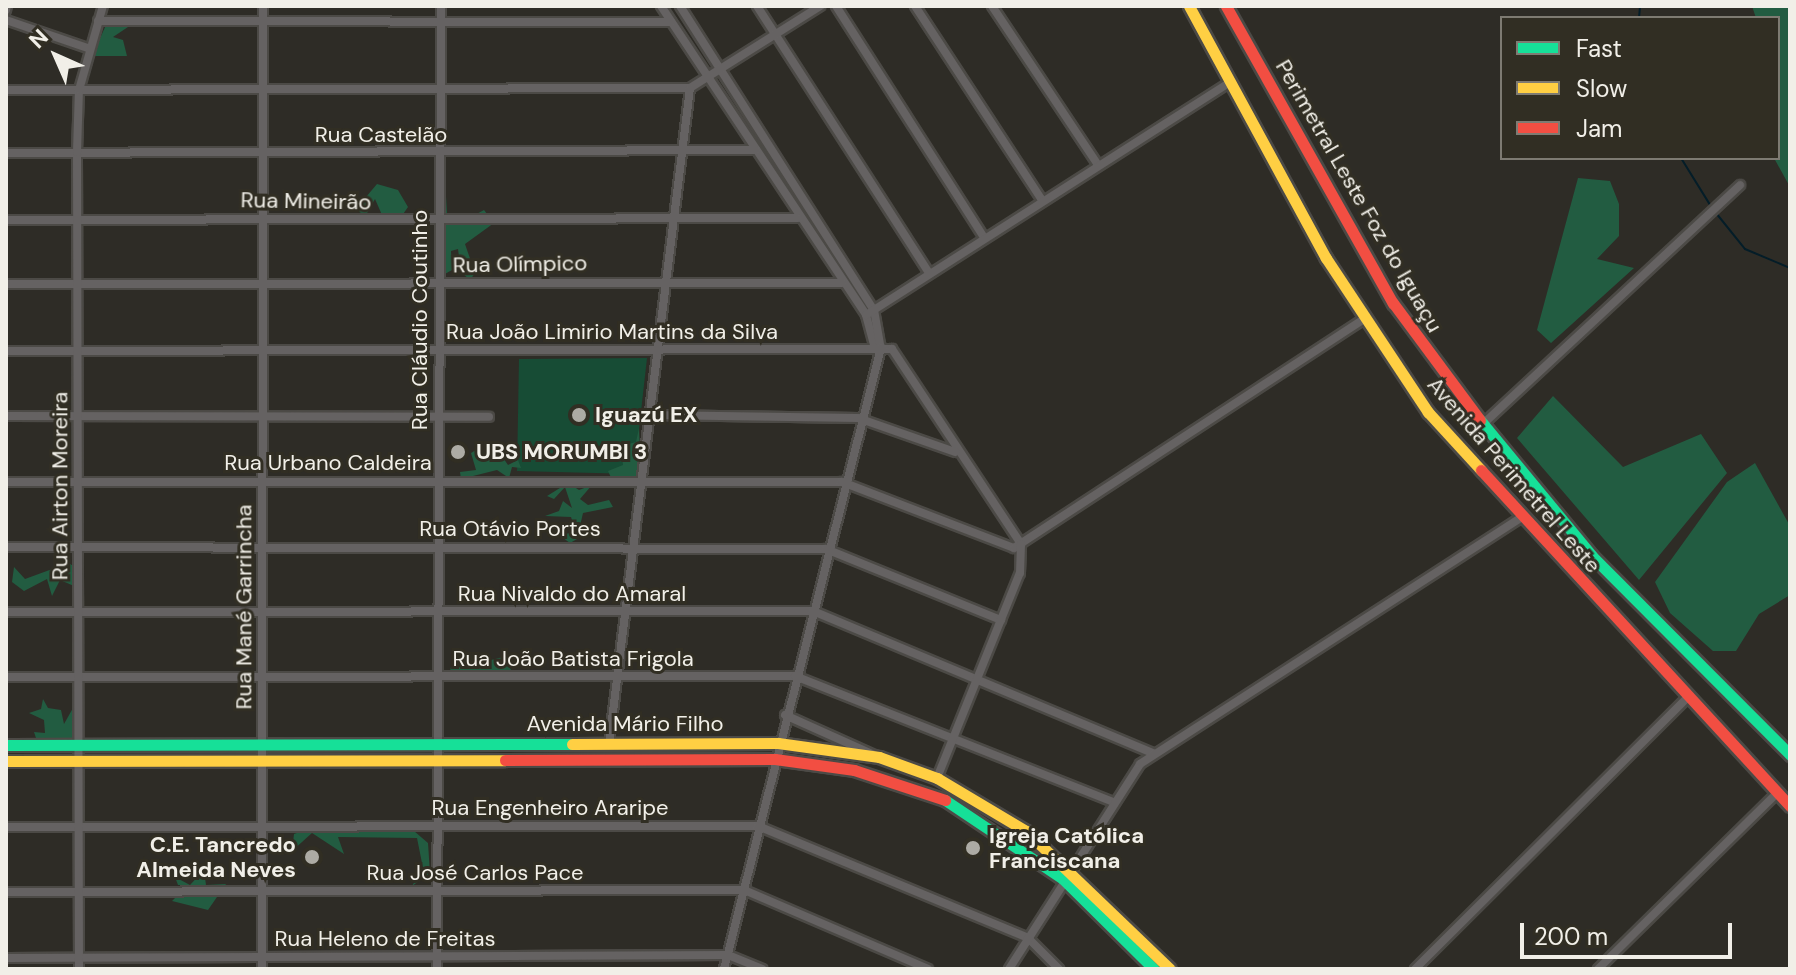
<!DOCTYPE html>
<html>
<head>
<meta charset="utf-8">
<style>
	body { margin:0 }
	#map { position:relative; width:1796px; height:975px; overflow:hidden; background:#2e2c26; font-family:"DM Sans",sans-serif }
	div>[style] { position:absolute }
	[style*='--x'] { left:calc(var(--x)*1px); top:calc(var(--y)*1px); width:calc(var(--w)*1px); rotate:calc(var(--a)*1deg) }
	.green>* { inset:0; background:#174c35 }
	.forest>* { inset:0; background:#225c41 }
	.stream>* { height:2px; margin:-1px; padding:0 1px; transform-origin:1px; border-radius:1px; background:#041d28 }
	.roads { filter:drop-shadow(2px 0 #4c4a46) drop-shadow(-2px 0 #4c4a46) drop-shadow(0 2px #4c4a46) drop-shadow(0 -2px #4c4a46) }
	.street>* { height:8px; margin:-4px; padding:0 4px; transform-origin:4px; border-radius:4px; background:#656262 }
	.fast>* { height:11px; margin:-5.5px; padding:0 5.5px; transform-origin:5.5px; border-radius:5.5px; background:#16e098 }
	.slow>* { height:11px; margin:-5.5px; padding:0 5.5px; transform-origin:5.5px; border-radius:5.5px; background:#ffcf43 }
	.jam>* { height:11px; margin:-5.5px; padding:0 5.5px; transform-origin:5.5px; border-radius:5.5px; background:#f24e42 }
	.dots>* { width:22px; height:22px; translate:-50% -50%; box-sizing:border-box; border:4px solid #312e23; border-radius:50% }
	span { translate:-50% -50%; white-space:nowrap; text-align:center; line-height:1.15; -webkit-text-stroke:6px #312e23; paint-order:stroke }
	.street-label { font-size:22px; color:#f1efe8 }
	.poi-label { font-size:22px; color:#f1efe8; font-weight:700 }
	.left { translate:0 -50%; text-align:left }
	.right { translate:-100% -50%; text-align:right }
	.frame { position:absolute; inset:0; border:8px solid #f1efe8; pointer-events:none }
	.legend { position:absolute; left:1500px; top:16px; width:280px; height:144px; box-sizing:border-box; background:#312e23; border:2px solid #7e7b72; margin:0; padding:10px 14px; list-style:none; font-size:24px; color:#f1efe8 }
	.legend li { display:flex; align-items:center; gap:16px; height:40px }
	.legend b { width:40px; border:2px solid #7e7b72 }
	.north { position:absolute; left:16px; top:16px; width:80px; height:80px; -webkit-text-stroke:6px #312e23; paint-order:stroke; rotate:315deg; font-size:22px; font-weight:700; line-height:32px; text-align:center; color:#f1efe8 }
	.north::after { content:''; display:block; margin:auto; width:28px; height:36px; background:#f1efe8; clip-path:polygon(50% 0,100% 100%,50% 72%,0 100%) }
	.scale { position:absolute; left:1520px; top:923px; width:212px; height:36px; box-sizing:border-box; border:4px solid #f1efe8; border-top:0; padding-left:10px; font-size:24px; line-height:28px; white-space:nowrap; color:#f1efe8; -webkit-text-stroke:6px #312e23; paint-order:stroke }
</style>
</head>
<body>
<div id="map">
	<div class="green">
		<i style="clip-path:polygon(647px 358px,634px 474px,517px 471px,519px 359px)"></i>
	</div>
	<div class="forest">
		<i style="clip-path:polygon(1752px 6px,1790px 6px,1790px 187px,1774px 158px,1778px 18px,1756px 18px)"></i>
		<i style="clip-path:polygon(106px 25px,128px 27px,113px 37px,123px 40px,127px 56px,92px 56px)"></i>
		<i style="clip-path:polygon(1578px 178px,1610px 181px,1619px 204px,1619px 236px,1597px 259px,1634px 268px,1551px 343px,1537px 330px)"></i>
		<i style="clip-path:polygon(377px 184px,398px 190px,408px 207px,401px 217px,382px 215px,375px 199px,366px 215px,355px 210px)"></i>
		<i style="clip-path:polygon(446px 196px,447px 213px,460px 223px,484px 210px,494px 223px,465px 244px,475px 273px,470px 280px,461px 272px,458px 249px,451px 251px,452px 270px,443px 275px)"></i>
		<i style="clip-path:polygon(1553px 396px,1623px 467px,1701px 434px,1727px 473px,1639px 580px,1517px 438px)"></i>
		<i style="clip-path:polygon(639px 428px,641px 473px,624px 487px,614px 484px,608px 471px,623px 465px,621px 446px,636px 442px)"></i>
		<i style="clip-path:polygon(481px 447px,485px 457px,497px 449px,508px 465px,518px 460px,521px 468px,512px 467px,509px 478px,497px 470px,461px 479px,460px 472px,476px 470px,471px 453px)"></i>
		<i style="clip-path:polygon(1755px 463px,1790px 526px,1790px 595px,1759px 614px,1736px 651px,1713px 651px,1670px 613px,1655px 582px,1727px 482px)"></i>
		<i style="clip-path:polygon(568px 483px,579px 490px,592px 485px,580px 499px,588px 505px,609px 500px,613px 507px,583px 513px,577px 539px,570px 543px,559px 535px,576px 532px,571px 517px,545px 516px,559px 511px,563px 501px,572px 508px,565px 487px,554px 499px,547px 496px)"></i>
		<i style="clip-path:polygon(60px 556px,73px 566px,74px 586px,60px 580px,52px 596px,47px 579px,24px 591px,12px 582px,14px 567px,25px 579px,55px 568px)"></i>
		<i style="clip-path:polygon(472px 654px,479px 663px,503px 657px,513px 673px,449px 675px,451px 667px,465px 667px)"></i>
		<i style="clip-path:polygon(43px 699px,48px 708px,61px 710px,64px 724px,73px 708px,76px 739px,37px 741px,34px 732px,45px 733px,44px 720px,29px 713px,41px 709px)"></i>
		<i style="clip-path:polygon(305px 830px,414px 831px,428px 843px,430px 873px,412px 886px,423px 868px,417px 838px,338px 837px,344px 854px,312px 833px,292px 851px,294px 834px)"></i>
		<i style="clip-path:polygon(204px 870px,206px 885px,226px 884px,208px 910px,172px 901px,179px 894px,202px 897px,200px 886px,178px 885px,175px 877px,190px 885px)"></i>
	</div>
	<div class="stream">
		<i style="--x:1639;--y:18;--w:12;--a:-85"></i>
		<i style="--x:1681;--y:158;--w:59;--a:58.2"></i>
		<i style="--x:1716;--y:213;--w:46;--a:51.1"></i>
		<i style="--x:1745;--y:249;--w:49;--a:22.9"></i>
	</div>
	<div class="roads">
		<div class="street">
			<i style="--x:661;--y:6;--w:371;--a:56.4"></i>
			<i style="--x:866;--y:315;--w:35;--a:75"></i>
			<i style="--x:680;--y:6;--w:361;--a:57.5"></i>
			<i style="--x:874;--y:310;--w:39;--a:80"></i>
			<i style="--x:757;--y:6;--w:318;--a:57.2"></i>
			<i style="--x:836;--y:6;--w:274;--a:57.4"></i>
			<i style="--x:915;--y:6;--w:232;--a:56.8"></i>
			<i style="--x:992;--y:6;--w:191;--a:56.3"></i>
			<i style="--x:6;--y:10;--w:4;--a:-76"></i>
			<i style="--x:6;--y:20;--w:87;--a:18.9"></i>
			<i style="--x:98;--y:21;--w:573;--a:0.1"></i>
			<i style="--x:6;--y:90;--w:684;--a:-0.17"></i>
			<i style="--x:690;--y:88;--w:154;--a:-32.2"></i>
			<i style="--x:6;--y:153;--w:750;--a:-0.23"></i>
			<i style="--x:6;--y:220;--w:792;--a:-0.14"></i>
			<i style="--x:6;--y:284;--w:836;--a:-0.07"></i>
			<i style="--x:866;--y:315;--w:432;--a:-32.6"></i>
			<i style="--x:6;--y:351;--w:886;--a:-0.13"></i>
			<i style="--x:892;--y:349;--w:234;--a:56.5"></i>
			<i style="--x:651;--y:415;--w:207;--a:0.8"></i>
			<i style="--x:858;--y:418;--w:103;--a:19.3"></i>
			<i style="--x:6;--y:416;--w:483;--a:0.1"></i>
			<i style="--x:1483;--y:424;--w:351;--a:-42.9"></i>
			<i style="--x:6;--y:482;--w:836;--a:0"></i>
			<i style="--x:842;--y:482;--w:184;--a:21"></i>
			<i style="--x:1014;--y:548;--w:420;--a:-33.2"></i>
			<i style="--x:6;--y:547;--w:820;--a:0.14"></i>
			<i style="--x:826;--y:549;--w:189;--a:22.1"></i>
			<i style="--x:6;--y:612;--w:807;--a:-0.07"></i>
			<i style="--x:813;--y:611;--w:368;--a:22.7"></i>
			<i style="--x:6;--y:677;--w:789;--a:-0.07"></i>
			<i style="--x:795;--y:676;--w:344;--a:21.6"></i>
			<i style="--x:785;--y:715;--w:103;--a:24.1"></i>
			<i style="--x:609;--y:744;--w:661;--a:-82.96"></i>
			<i style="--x:937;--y:778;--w:221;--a:-68"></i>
			<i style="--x:1020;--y:573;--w:29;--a:-88"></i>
			<i style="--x:6;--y:827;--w:752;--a:-0.08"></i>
			<i style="--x:758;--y:826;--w:292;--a:22.5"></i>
			<i style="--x:1028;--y:938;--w:44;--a:45"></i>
			<i style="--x:6;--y:892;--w:738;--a:-0.16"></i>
			<i style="--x:744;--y:890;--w:200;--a:23.2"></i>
			<i style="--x:6;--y:958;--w:722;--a:-0.24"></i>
			<i style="--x:728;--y:955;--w:37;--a:22"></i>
			<i style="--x:79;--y:969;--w:817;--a:-90.14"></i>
			<i style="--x:77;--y:152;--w:62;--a:-88.2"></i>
			<i style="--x:79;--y:90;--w:87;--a:-74.1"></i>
			<i style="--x:262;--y:969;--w:963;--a:-89.94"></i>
			<i style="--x:437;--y:969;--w:963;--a:-89.76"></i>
			<i style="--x:724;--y:969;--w:641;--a:-75.81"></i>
			<i style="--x:1009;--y:969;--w:243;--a:-57.4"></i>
			<i style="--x:1140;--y:764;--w:453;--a:-32.9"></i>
			<i style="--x:1415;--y:969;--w:387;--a:-44.9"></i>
			<i style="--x:1598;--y:969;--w:252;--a:-44.5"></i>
		</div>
		<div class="fast">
			<i style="--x:1480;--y:420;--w:176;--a:50.5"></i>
			<i style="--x:1592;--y:556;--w:281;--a:45.1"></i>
			<i style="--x:6;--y:745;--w:566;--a:-0.1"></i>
			<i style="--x:945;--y:800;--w:142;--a:33.8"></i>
			<i style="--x:1063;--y:879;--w:128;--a:44.7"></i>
		</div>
		<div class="slow">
			<i style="--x:1189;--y:6;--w:287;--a:61.5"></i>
			<i style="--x:1326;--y:258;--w:185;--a:56.5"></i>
			<i style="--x:1428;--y:412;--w:79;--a:47.6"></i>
			<i style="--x:572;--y:744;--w:206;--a:-0.3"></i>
			<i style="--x:778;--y:743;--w:102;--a:7.9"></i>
			<i style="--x:879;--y:757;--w:62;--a:19.9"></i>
			<i style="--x:937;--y:778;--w:104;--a:30.8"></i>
			<i style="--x:1026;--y:831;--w:199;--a:43.8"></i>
			<i style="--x:6;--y:761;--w:499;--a:-0.1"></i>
		</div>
		<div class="jam">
			<i style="--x:1226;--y:6;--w:341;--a:60.7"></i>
			<i style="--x:1393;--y:303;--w:146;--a:53.4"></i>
			<i style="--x:1481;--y:470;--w:456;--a:47.4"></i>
			<i style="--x:505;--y:760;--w:270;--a:-0.2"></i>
			<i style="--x:775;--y:759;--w:80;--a:7.9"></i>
			<i style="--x:854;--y:770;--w:96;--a:18.2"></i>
		</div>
	</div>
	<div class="dots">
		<i style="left:579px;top:415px;background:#adaba4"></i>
		<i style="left:458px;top:452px;background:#adaba4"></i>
		<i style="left:973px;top:848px;background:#adaba4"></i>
		<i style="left:312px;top:857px;background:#adaba4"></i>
	</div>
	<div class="street-label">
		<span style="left:381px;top:135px">Rua Castelão</span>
		<span style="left:1359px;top:196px;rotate:60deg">Perimetral Leste Foz do Iguaçu</span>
		<span style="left:306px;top:201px;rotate:1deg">Rua Mineirão</span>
		<span style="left:520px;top:264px;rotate:-1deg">Rua Olímpico</span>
		<span style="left:420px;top:320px;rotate:-90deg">Rua Cláudio Coutinho</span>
		<span style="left:612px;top:332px">Rua João Limirio Martins da Silva</span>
		<span style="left:328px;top:463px">Rua Urbano Caldeira</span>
		<span style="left:1514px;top:475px;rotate:49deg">Avenida Perimetrel Leste</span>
		<span style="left:60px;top:486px;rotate:-90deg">Rua Airton Moreira</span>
		<span style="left:510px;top:529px">Rua Otávio Portes</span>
		<span style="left:572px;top:594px">Rua Nivaldo do Amaral</span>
		<span style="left:244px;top:607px;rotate:-90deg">Rua Mané Garrincha</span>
		<span style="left:573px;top:659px">Rua João Batista Frigola</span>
		<span style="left:625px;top:724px">Avenida Mário Filho</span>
		<span style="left:550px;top:808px">Rua Engenheiro Araripe</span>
		<span style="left:475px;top:873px">Rua José Carlos Pace</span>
		<span style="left:385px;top:939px">Rua Heleno de Freitas</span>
	</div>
	<div class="poi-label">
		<span class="left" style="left:595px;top:415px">Iguazú EX</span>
		<span class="left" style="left:476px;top:452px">UBS MORUMBI 3</span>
		<span class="left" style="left:989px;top:848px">Igreja Católica<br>Franciscana</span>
		<span class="right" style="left:296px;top:857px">C.E. Tancredo<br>Almeida Neves</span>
	</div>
	<div class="frame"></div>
	<ul class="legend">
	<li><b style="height:10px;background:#16e098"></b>Fast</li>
	<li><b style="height:10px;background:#ffcf43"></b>Slow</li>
	<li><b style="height:10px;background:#f24e42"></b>Jam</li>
	</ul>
	<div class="north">N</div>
	<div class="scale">200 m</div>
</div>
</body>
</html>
